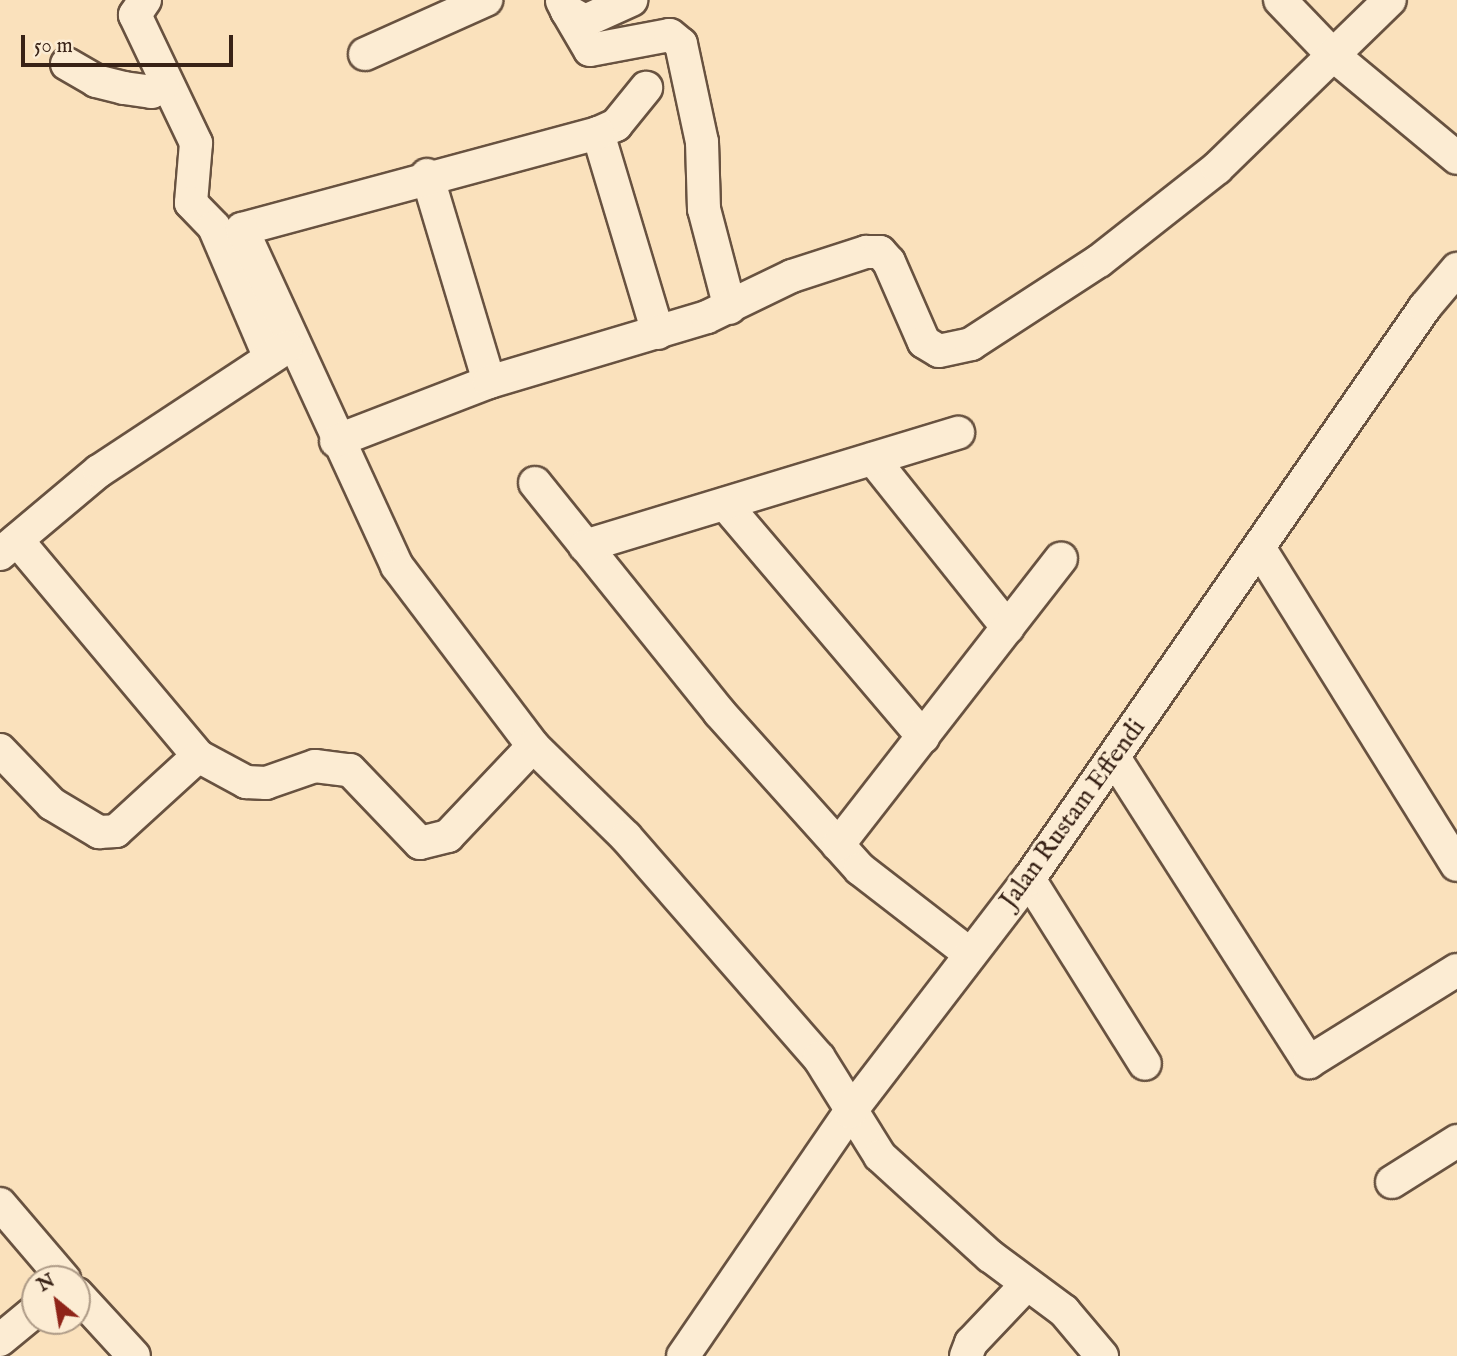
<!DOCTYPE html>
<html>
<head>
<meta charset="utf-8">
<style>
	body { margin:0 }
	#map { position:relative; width:1457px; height:1356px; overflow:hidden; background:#fae1bc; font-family:"IM FELL English",serif }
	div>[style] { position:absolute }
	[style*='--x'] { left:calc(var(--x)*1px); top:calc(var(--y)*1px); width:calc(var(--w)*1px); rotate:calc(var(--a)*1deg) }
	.roads { filter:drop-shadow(2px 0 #685240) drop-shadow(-2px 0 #685240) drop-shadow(0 2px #685240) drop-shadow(0 -2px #685240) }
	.minor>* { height:32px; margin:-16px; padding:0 16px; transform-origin:16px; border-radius:16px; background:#fcecd3 }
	span { translate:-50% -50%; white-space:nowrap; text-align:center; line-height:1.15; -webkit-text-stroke:6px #fcecd3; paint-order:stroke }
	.street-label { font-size:26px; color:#382216 }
	.north { position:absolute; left:21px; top:1265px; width:70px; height:70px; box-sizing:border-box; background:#fcecd3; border:2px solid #ae9b87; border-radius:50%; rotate:330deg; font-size:19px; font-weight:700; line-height:28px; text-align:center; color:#382216 }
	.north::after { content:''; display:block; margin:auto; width:24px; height:32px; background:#8f2418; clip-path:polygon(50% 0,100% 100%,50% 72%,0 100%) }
	.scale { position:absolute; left:21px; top:35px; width:212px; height:32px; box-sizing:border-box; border:4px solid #382216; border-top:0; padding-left:9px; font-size:21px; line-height:24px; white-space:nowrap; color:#382216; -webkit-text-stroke:5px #fcecd3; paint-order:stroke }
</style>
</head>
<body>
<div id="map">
	<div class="roads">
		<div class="minor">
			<i style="--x:145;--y:0;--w:18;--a:124"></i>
			<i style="--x:135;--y:15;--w:142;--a:64.5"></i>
			<i style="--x:196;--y:143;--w:60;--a:94.8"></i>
			<i style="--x:191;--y:203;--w:33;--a:46"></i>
			<i style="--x:214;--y:227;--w:142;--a:66.9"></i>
			<i style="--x:1280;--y:0;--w:76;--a:46.1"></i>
			<i style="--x:1333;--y:55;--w:161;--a:39.7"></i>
			<i style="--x:562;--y:1;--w:11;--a:63"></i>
			<i style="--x:567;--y:11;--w:21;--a:29"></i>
			<i style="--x:585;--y:21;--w:51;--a:-24.5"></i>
			<i style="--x:567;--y:11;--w:45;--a:59.5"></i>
			<i style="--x:590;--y:50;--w:81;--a:-10.6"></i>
			<i style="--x:670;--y:35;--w:14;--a:39"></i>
			<i style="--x:681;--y:44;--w:100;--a:77.9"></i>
			<i style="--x:702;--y:142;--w:67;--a:88.3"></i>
			<i style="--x:704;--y:209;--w:102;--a:75.3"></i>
			<i style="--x:365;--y:54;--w:133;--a:-24.1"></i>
			<i style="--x:67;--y:64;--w:34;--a:30"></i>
			<i style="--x:96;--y:81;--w:29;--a:14"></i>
			<i style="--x:124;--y:88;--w:28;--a:8"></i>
			<i style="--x:152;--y:92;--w:15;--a:-37"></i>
			<i style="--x:598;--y:133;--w:20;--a:-24"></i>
			<i style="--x:616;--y:125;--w:48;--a:-51"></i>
			<i style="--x:427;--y:175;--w:216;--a:73.3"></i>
			<i style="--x:658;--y:333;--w:209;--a:-106.7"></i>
			<i style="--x:598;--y:133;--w:369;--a:164.9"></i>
			<i style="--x:242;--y:229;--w:371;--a:65.3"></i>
			<i style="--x:397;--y:566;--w:226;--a:52.9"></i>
			<i style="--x:533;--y:746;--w:130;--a:44.4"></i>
			<i style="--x:626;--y:837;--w:293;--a:48.9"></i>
			<i style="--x:819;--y:1058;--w:115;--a:58.1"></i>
			<i style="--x:880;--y:1156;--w:149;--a:42.3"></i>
			<i style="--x:990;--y:1256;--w:92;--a:36.6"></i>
			<i style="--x:1064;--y:1311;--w:59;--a:49.8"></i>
			<i style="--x:336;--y:441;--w:164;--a:-21.1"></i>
			<i style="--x:489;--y:382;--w:227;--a:-16.6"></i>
			<i style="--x:707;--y:317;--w:94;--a:-25.8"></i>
			<i style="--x:792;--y:276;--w:78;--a:-18"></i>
			<i style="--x:866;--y:252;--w:14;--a:0"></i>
			<i style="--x:880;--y:252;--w:13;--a:48"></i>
			<i style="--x:889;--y:262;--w:87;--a:66.4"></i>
			<i style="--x:924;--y:342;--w:17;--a:31"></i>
			<i style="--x:939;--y:351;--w:33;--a:-12"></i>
			<i style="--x:971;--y:344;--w:153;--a:-33"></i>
			<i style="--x:1099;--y:261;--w:150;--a:-38.2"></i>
			<i style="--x:1217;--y:168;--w:241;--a:-44.2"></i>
			<i style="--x:873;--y:459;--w:216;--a:51.4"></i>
			<i style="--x:535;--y:483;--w:294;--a:51.2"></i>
			<i style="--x:719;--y:712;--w:211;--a:48.1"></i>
			<i style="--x:860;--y:869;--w:139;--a:37.7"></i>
			<i style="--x:725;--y:504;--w:306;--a:49.6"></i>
			<i style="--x:17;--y:540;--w:282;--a:50"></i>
			<i style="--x:585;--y:546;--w:390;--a:-16.9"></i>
			<i style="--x:1260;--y:549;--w:372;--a:58.1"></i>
			<i style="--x:0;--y:554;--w:129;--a:-40"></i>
			<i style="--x:99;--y:471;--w:225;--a:-33.4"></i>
			<i style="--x:0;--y:750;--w:75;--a:46.1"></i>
			<i style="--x:52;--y:804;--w:55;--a:30.8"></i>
			<i style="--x:99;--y:832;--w:17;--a:-3"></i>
			<i style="--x:116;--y:831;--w:111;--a:-42.4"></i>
			<i style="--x:198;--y:756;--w:55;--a:28.4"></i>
			<i style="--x:246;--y:782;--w:20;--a:3"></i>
			<i style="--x:266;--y:783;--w:52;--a:-19.1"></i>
			<i style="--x:315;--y:766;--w:35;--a:7"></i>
			<i style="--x:350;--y:770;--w:101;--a:46.2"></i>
			<i style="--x:420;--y:843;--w:29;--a:-14"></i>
			<i style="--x:448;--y:836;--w:124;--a:-46.6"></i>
			<i style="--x:1115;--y:759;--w:360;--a:57.4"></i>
			<i style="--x:1309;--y:1062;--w:174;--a:-31.9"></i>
			<i style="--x:838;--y:845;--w:363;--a:-52.1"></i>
			<i style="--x:1029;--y:879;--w:218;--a:57.9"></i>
			<i style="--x:1392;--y:1182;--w:77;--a:-32.2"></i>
			<i style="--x:0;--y:1204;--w:99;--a:49.5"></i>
			<i style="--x:77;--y:1294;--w:84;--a:47.4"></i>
			<i style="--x:0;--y:1340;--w:45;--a:-39.6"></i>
			<i style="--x:683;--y:1356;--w:296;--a:-55.6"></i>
			<i style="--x:850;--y:1112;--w:294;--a:-52.5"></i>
			<i style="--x:1029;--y:879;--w:696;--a:-55.3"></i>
			<i style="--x:1425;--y:307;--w:50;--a:-49.9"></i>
			<i style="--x:966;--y:1356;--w:14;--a:-69"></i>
			<i style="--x:971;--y:1343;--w:81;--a:-46.5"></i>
		</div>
	</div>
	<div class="street-label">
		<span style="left:1073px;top:814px;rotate:-54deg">Jalan Rustam Effendi</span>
	</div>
	<div class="north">N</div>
	<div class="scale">50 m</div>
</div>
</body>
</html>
